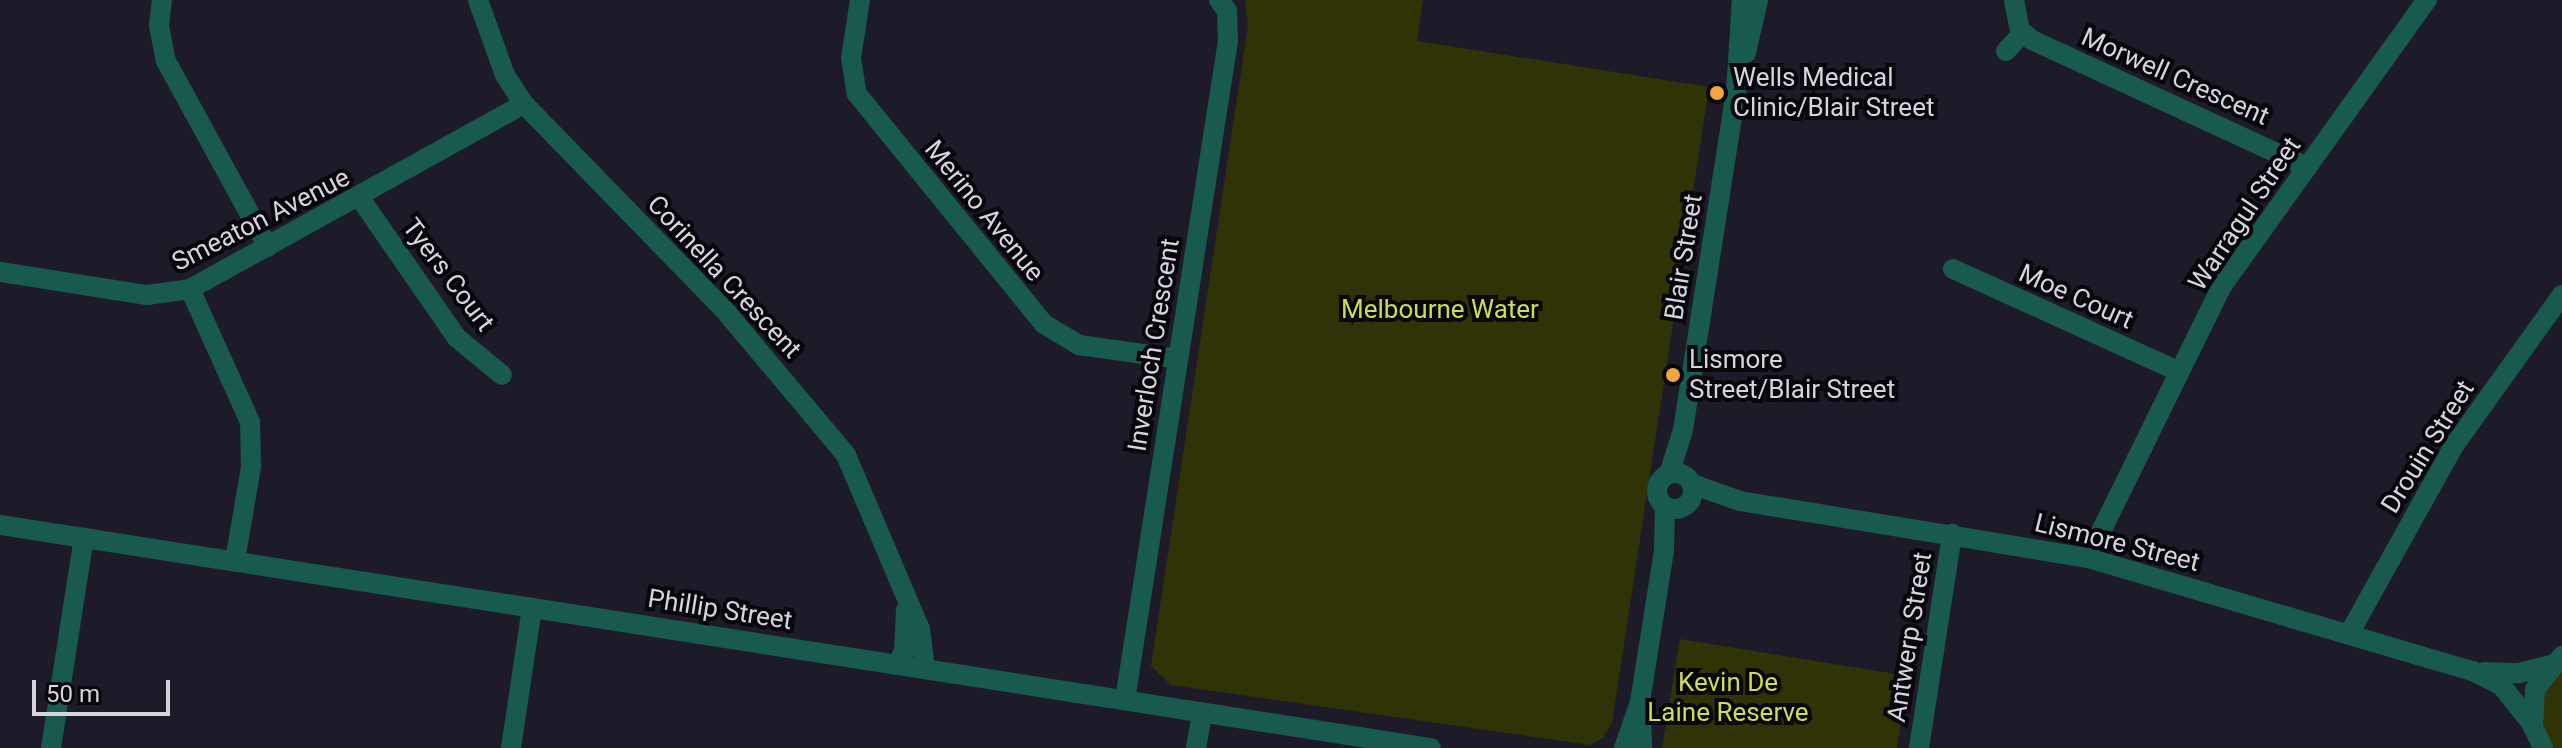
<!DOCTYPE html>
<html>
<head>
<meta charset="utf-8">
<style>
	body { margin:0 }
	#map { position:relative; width:2562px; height:748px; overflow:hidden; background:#1e1b28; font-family:Roboto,sans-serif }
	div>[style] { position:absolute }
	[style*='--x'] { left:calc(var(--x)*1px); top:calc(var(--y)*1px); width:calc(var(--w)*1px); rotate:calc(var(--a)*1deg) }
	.green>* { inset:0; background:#303305 }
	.minor>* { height:20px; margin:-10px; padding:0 10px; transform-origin:10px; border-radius:10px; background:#195a4e }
	.minor>.ring { margin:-10px; padding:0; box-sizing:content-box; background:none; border:20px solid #195a4e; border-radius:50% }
	.dots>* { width:22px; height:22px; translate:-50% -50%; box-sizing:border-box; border:4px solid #08070c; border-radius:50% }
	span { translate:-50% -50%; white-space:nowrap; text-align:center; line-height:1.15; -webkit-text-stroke:8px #08070c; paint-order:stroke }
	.street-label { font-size:26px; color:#d7d4dd }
	.poi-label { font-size:26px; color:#d7d4dd }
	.left { translate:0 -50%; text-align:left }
	.park-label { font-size:26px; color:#d1db54 }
	.scale { position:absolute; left:32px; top:680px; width:138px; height:36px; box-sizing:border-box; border:4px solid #d7d4dd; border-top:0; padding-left:10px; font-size:24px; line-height:28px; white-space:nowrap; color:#d7d4dd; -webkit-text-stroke:6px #08070c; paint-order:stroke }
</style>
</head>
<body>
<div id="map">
	<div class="green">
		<i style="clip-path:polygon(1245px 0,1423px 0,1417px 41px,1709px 87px,1612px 723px,1603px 738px,1590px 745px,1171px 685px,1151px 666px,1248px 26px)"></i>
		<i style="clip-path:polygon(1680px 639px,1908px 676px,1897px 748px,1662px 748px)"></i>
		<i style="clip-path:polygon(2562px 666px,2562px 748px,2553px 748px,2540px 726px,2544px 687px)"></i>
	</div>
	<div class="minor">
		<i style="--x:162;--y:0;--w:26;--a:97"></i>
		<i style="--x:159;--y:26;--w:36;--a:79"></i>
		<i style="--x:166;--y:61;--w:212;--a:61.3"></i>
		<i style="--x:478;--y:0;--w:80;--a:70.2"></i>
		<i style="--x:505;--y:75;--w:35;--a:57"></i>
		<i style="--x:524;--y:104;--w:291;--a:45.8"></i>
		<i style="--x:727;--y:313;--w:185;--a:50"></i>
		<i style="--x:846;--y:455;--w:189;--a:67"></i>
		<i style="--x:920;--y:629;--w:40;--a:82.9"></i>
		<i style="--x:860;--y:0;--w:59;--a:98.8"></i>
		<i style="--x:851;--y:58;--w:36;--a:81"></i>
		<i style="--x:857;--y:94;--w:296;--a:50.9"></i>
		<i style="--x:1044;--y:324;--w:41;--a:31"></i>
		<i style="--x:1079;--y:345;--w:100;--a:8"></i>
		<i style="--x:2014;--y:0;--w:31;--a:79"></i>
		<i style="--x:2020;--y:30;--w:16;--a:40"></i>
		<i style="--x:2032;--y:40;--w:303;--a:24.8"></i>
		<i style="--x:2006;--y:51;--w:23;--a:-47"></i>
		<i style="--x:1746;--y:53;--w:54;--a:-77.2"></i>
		<i style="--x:360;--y:198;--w:170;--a:55.3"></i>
		<i style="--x:457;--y:338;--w:58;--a:39.4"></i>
		<i style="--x:1953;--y:269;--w:247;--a:24.4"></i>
		<i style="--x:0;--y:272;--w:149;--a:8.9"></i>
		<i style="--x:147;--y:295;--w:43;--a:-7.9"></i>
		<i style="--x:190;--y:289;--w:382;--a:-29"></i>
		<i style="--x:190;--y:289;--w:146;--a:65.7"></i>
		<i style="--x:250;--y:422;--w:45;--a:88.7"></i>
		<i style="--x:251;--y:467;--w:95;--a:99.7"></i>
		<i class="ring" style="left:1657px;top:473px;width:16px;height:16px"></i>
		<i style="--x:1669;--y:474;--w:46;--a:-72.3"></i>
		<i style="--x:1683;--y:430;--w:342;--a:-81.1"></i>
		<i style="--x:1736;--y:92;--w:92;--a:-86.3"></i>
		<i style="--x:1692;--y:484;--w:51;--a:19.5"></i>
		<i style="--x:1740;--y:501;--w:353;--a:9.3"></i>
		<i style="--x:2088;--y:558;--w:401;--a:16.4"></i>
		<i style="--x:2473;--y:671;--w:31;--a:27"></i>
		<i style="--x:2501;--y:685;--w:50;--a:51.5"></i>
		<i style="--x:0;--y:525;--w:1448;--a:8.86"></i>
		<i style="--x:2088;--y:558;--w:303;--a:-63.8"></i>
		<i style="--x:2222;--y:286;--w:352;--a:-54.4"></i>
		<i style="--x:2349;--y:634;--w:214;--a:-60.9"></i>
		<i style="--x:2453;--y:447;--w:187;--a:-54.4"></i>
		<i style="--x:897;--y:665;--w:16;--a:-63"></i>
		<i style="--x:904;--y:651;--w:41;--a:-87.2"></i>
		<i style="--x:2484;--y:672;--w:35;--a:2"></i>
		<i style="--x:2519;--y:673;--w:34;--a:-14"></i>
		<i style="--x:1125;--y:700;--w:667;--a:-81.12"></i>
		<i style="--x:1228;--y:41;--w:30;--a:-92"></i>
		<i style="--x:1227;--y:11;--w:14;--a:-126"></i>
		<i style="--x:1641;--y:714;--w:34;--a:88"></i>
		<i style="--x:51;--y:748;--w:213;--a:-81.1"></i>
		<i style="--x:511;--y:748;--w:142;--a:-81.5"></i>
		<i style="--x:1196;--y:748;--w:36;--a:-80"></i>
		<i style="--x:1624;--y:748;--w:49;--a:-70.8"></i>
		<i style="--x:1640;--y:702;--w:154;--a:-81"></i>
		<i style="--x:1664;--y:550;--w:43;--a:-88.7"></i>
		<i style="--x:1919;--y:748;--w:217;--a:-81.2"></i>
		<i style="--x:2543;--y:748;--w:23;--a:-115"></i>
		<i style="--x:2533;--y:727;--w:38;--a:-87"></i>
		<i style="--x:2535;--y:689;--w:43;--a:-50.7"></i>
	</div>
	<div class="dots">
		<i style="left:1717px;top:93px;background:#f0a63e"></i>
		<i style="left:1673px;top:375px;background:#f0a63e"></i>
	</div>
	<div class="street-label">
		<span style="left:2175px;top:77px;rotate:24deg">Morwell Crescent</span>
		<span style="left:984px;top:211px;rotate:51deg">Merino Avenue</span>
		<span style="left:2245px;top:214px;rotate:-56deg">Warragul Street</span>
		<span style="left:261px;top:220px;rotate:-27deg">Smeaton Avenue</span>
		<span style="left:1684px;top:257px;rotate:-81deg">Blair Street</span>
		<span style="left:448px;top:275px;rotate:53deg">Tyers Court</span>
		<span style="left:724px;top:277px;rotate:47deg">Corinella Crescent</span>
		<span style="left:2076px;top:297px;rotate:24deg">Moe Court</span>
		<span style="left:1154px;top:345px;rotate:-81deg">Inverloch Crescent</span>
		<span style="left:2428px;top:447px;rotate:-58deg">Drouin Street</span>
		<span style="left:2117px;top:543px;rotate:14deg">Lismore Street</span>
		<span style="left:720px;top:610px;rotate:9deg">Phillip Street</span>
		<span style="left:1910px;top:637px;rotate:-81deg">Antwerp Street</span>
	</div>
	<div class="poi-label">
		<span class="left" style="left:1733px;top:93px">Wells Medical<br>Clinic/Blair Street</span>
		<span class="left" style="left:1689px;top:375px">Lismore<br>Street/Blair Street</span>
	</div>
	<div class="park-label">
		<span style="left:1440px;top:310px">Melbourne Water</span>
		<span style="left:1728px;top:698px">Kevin De<br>Laine Reserve</span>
	</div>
	<div class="scale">50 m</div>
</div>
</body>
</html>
